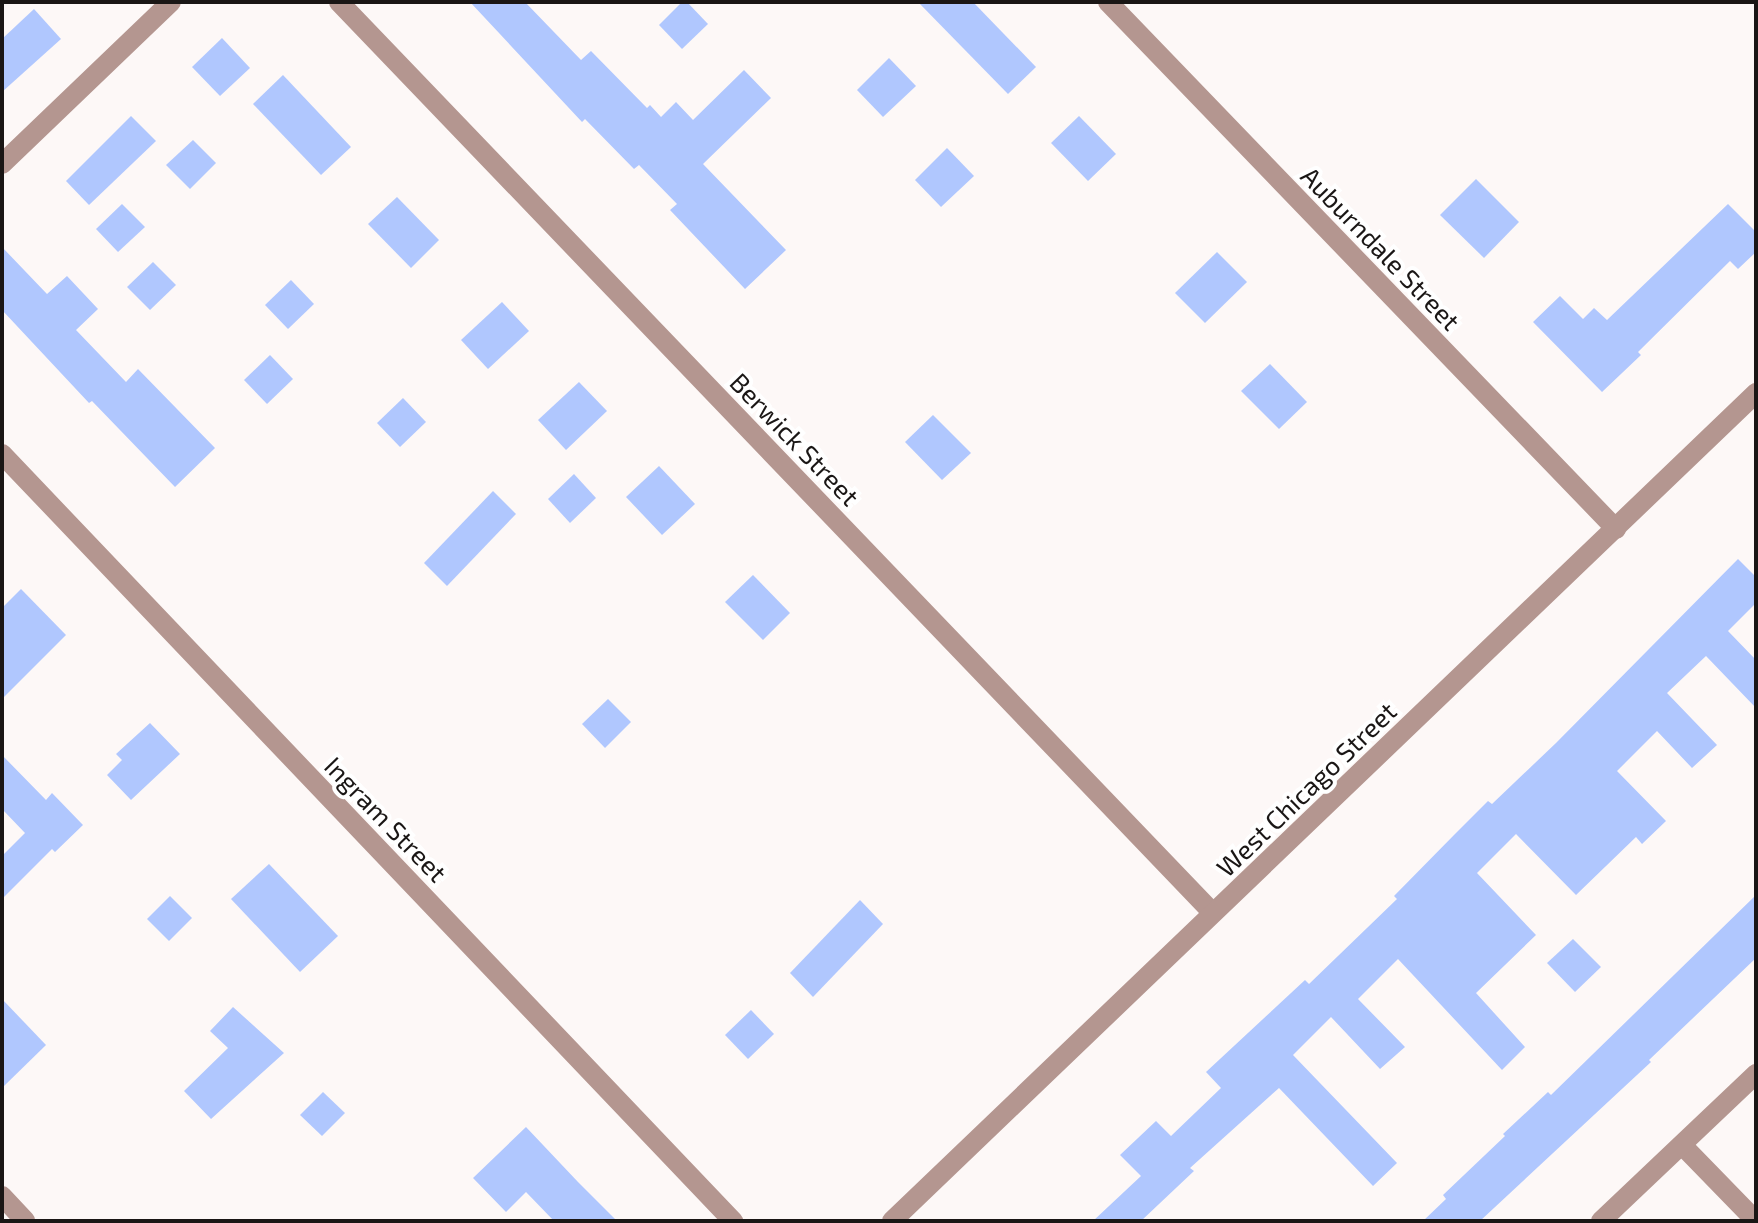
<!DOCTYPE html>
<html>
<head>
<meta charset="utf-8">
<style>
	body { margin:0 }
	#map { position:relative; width:1758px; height:1223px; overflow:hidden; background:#fdf8f7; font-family:"Exo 2",sans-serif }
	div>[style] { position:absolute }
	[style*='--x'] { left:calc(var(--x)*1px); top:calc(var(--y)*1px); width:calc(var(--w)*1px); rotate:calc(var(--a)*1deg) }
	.building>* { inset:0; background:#b0c7fe }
	.minor>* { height:20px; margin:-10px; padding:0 10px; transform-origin:10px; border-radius:10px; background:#b49690 }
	span { translate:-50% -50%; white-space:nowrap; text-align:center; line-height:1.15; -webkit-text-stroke:8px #fff; paint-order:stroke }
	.street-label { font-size:26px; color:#1a1615 }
	.frame { position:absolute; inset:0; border:4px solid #1a1615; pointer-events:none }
</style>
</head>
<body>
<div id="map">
	<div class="building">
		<i style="clip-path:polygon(470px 2px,525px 2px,581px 60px,591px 51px,647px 108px,650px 105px,661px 117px,676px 102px,693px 120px,744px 70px,771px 98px,703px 164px,786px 250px,745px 289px,670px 210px,677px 204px,639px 165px,634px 169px,585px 119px,582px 122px)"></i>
		<i style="clip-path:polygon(682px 2px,687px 2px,708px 24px,682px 49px,659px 25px)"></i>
		<i style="clip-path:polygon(918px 2px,973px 2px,1036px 67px,1008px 94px)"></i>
		<i style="clip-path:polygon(34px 9px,61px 39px,2px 92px,2px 39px)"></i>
		<i style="clip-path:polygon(222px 38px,250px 68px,220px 96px,192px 67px)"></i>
		<i style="clip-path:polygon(889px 58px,916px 86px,883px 117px,857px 90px)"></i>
		<i style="clip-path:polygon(283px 75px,351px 147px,321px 175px,253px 104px)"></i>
		<i style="clip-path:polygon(131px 116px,156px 141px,89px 205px,66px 181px)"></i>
		<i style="clip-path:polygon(1079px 116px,1116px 154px,1088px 181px,1051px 143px)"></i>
		<i style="clip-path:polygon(193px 140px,216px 163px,190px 189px,166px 165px)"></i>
		<i style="clip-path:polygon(947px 148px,974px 176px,941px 207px,915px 180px)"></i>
		<i style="clip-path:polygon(1476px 179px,1519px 222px,1484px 258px,1440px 215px)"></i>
		<i style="clip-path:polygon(397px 197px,439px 240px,411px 268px,368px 224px)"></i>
		<i style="clip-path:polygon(122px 204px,145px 227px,118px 252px,96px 229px)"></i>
		<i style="clip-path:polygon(1728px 204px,1756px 232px,1756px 252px,1738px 269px,1730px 261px,1638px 352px,1641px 355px,1602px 392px,1533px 322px,1560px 296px,1583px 319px,1594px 308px,1607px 320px)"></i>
		<i style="clip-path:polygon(2px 247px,47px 294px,67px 276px,98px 309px,76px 330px,126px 382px,138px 369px,215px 448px,175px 487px,92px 401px,89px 403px,2px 310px)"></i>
		<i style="clip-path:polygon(1217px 252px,1247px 282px,1205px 323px,1175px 293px)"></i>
		<i style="clip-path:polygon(153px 262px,176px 285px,150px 310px,127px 287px)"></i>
		<i style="clip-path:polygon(291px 280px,314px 304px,288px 329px,265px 305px)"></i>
		<i style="clip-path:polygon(502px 302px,529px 331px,488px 369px,461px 340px)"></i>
		<i style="clip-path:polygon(270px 355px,293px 379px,267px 404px,244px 380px)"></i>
		<i style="clip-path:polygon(1270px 364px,1307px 402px,1279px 429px,1241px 391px)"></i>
		<i style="clip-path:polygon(579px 382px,607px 411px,566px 450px,538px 420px)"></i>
		<i style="clip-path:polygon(403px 398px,426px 422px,400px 447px,377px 423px)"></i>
		<i style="clip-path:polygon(933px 415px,971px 453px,942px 480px,905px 442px)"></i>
		<i style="clip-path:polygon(659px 466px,695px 504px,662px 535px,626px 497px)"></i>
		<i style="clip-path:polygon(574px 474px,596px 498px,570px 523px,548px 499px)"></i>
		<i style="clip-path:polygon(493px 491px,516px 514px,447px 586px,424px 563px)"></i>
		<i style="clip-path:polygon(1738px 559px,1756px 577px,1756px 603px,1728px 631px,1756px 660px,1756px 708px,1706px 656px,1667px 693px,1717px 745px,1692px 768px,1657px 731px,1617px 771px,1666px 821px,1642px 844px,1636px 837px,1576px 895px,1516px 834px,1477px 873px,1536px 935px,1476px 993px,1525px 1047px,1502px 1070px,1398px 959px,1358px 999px,1405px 1047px,1380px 1069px,1331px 1017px,1293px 1055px,1397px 1163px,1373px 1186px,1279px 1088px,1190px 1168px,1194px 1171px,1141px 1221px,1093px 1221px,1141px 1176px,1120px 1155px,1156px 1121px,1171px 1136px,1221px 1088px,1206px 1072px,1305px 980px,1309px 984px,1397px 899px,1394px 896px,1454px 835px,1488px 801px,1492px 804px,1556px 743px)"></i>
		<i style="clip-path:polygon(753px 575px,790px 613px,763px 640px,725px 602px)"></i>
		<i style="clip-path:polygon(21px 589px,66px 635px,2px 699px,2px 608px)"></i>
		<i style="clip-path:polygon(608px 699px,631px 722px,605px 748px,582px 724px)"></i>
		<i style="clip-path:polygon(150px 723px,180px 754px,131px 800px,107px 775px,122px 760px,116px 754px)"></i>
		<i style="clip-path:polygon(2px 755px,46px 800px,52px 793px,83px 825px,55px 852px,52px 849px,2px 899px,2px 856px,25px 833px,2px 809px)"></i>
		<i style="clip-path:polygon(269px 864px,338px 936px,300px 972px,231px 899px)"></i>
		<i style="clip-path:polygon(1756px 895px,1756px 958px,1649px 1060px,1651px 1062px,1480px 1221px,1423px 1221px,1446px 1199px,1443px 1195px,1505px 1136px,1503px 1134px,1548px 1092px,1551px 1095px)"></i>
		<i style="clip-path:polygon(170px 896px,192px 918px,169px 941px,147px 919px)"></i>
		<i style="clip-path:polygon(860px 900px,883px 924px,813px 997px,790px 973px)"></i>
		<i style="clip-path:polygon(1573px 939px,1601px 967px,1575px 992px,1547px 963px)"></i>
		<i style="clip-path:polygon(2px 999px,46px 1045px,2px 1088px)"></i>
		<i style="clip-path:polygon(233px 1007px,284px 1053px,211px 1119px,184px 1091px,228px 1048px,210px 1031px)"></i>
		<i style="clip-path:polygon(751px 1010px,774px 1034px,748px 1059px,725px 1035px)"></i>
		<i style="clip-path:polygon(323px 1092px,345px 1113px,322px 1136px,300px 1115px)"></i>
		<i style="clip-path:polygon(526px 1127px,578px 1182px,617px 1221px,554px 1221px,526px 1192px,506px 1212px,473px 1178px)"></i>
	</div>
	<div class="minor">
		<i style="--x:339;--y:2;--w:1262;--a:46.19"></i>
		<i style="--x:1108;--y:2;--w:732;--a:46.05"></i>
		<i style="--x:2;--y:164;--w:234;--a:-43.8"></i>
		<i style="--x:2;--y:454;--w:1060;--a:46.38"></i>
		<i style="--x:1682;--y:1145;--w:106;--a:45.8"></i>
		<i style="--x:2;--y:1196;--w:34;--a:47"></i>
		<i style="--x:892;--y:1221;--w:1197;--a:-43.78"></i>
		<i style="--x:1601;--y:1221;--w:214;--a:-43.5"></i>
	</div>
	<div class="street-label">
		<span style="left:1381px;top:248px;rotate:46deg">Auburndale Street</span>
		<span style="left:795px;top:439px;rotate:46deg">Berwick Street</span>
		<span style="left:1306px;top:789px;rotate:-44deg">West Chicago Street</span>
		<span style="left:386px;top:819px;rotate:46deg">Ingram Street</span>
	</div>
	<div class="frame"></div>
</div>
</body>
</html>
